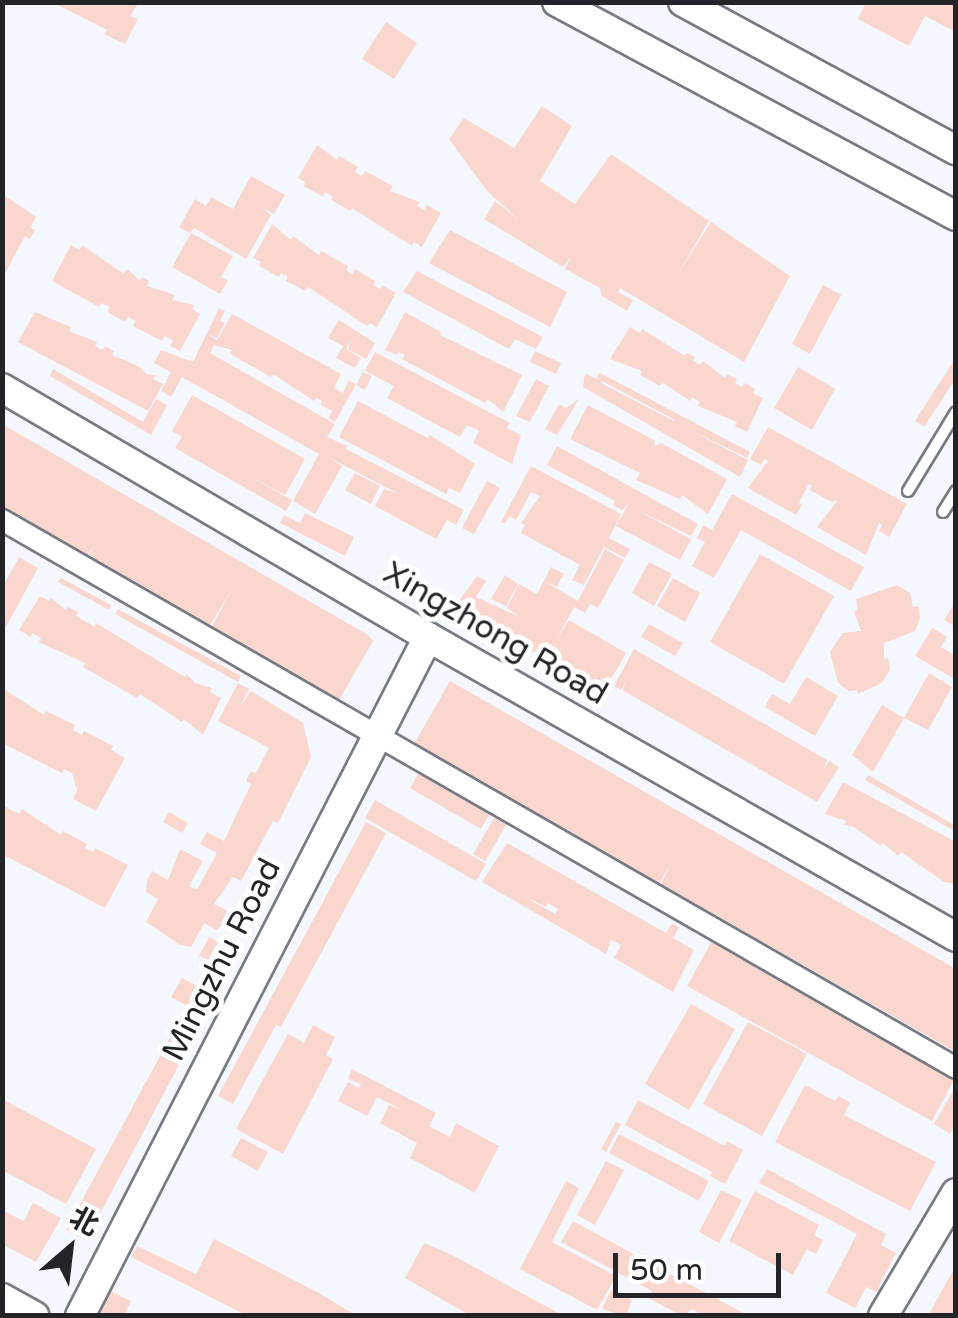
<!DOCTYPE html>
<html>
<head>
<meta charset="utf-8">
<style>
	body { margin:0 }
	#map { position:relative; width:958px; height:1318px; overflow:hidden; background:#f5f7fe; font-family:"Varela Round","Noto Sans SC",sans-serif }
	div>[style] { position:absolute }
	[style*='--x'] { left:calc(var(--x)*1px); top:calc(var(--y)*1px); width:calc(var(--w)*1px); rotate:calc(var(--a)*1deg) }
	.building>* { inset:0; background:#f9d6ce }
	.roads { filter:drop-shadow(2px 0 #767a83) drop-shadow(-2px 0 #767a83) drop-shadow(0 2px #767a83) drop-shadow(0 -2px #767a83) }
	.lane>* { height:10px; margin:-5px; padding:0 5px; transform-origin:5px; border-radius:5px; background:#fff }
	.street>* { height:20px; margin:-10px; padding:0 10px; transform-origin:10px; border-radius:10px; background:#fff }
	.secondary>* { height:28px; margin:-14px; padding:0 14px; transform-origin:14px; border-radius:14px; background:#fff }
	span { translate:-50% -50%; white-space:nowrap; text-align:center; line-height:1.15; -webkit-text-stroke:10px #fff; paint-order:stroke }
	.street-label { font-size:32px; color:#232428 }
	.frame { position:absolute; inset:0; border:5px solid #232428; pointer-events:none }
	.north { position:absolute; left:20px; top:1198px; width:100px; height:100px; -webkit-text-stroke:8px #fff; paint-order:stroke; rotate:28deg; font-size:28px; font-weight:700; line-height:40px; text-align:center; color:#232428 }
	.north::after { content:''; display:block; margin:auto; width:35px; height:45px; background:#232428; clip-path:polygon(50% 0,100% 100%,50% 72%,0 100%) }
	.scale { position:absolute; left:613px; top:1253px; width:168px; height:45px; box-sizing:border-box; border:5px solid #232428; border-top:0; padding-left:12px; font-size:30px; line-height:35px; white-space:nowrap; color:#232428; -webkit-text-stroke:8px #fff; paint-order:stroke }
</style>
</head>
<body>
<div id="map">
	<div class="building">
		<i style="clip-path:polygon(52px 2px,139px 2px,130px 16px,138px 19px,125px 44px,104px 34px,107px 30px)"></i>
		<i style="clip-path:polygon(866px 2px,956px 2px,956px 32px,925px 16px,909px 46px,858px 19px)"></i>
		<i style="clip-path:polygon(386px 22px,417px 43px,394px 79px,362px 59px)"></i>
		<i style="clip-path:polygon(542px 106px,572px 126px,540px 181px,575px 204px,611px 154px,709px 221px,676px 277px,711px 222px,790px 276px,744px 362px,620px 288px,618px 292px,633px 300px,627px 311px,602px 296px,600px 288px,565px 269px,570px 258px,563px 267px,484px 219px,495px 201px,520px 221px,488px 192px,449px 139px,464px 118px,514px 148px)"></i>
		<i style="clip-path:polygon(317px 145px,337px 160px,339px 156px,358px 167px,355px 172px,362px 176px,365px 171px,393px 186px,390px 191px,420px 202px,417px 206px,424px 210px,427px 205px,441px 213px,422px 247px,414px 242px,412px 246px,352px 208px,350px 211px,331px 200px,333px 197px,325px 192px,323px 197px,304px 186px,305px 182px,298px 178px)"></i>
		<i style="clip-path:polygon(251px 176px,285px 195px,274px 214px,261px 207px,271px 215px,246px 259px,194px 228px,190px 233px,179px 227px,195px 199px,206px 206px,211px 197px,233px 209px)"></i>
		<i style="clip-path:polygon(2px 194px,36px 217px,30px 228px,35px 230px,30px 239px,25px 236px,2px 279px)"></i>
		<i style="clip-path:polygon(272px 224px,291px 240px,293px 236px,319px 255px,321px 251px,348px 266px,346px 270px,352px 275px,355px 269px,375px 281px,373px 285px,380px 289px,382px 285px,396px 293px,377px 327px,370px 323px,367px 326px,308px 287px,305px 291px,286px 281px,288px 277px,281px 273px,279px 277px,259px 266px,261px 262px,253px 258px)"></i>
		<i style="clip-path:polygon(450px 230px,567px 292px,550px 327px,429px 263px)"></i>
		<i style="clip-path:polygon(191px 233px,233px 256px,221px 277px,228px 281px,220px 294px,172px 267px)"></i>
		<i style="clip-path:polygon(71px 245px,79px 250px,82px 245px,124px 274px,127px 269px,140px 281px,142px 277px,149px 281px,147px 286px,175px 295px,172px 300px,194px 305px,192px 309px,200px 314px,180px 351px,170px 346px,173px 341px,165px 336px,162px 341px,133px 326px,136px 321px,128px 317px,125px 322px,107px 312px,110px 307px,101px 303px,99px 307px,52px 281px)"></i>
		<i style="clip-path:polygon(417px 271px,543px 337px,536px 349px,515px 339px,509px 349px,403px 292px)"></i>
		<i style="clip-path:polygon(823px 285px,841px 295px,810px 354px,792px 344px)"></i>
		<i style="clip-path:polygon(219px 308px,225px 311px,220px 321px,225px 323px,217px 338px,208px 334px,217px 340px,232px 314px,341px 374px,334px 388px,343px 393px,349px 380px,356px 384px,335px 422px,328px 418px,332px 411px,321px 405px,322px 401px,316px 398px,314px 401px,273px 374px,271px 377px,230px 354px,232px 350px,214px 345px,210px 353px,335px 424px,327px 437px,347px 446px,346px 449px,464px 510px,456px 525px,447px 520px,436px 539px,375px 506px,384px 489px,397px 493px,326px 456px,342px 466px,315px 514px,293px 501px,319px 454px,182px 377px,171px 397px,161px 391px,171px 372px,154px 363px,161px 350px,193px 362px)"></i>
		<i style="clip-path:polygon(35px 312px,71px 327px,69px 331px,97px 342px,95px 346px,103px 350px,105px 346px,114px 351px,112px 355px,140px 367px,146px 374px,156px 375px,153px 379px,163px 384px,148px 411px,18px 342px)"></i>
		<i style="clip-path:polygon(405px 312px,441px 332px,440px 335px,522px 375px,503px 412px,488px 399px,485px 403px,402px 359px,405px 355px,398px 352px,397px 355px,385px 350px)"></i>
		<i style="clip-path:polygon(339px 320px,375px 343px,366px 359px,348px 349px,352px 339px,346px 349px,361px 358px,355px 368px,336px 358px,343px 346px,328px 338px)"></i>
		<i style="clip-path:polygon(630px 327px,640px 333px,642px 329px,685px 356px,687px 353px,695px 357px,693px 361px,700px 365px,703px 361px,725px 378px,727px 374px,737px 379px,735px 383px,742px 387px,745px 383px,755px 389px,753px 393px,763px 398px,747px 432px,735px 426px,737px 422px,698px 406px,700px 402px,692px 397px,690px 401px,662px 382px,660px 386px,640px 375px,642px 371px,610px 359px)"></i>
		<i style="clip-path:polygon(535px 351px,561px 363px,556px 374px,530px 362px)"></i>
		<i style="clip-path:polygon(375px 352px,510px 423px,507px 428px,521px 435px,512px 464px,473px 443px,479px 431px,467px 425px,460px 437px,387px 398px,394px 386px,365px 371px)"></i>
		<i style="clip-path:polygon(956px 357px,956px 378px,924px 427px,915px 421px)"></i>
		<i style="clip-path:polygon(798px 367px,835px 389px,812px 430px,774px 408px)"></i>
		<i style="clip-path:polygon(53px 369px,143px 422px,156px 399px,167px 405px,151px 435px,50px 376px)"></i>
		<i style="clip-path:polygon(363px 372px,372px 376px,365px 390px,356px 385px)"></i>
		<i style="clip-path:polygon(evenodd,585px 373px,596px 379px,600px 373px,750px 452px,747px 458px,684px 427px,748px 460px,740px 477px,583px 387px,585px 373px,602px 381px,675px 420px,674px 421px,601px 383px,602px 381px)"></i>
		<i style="clip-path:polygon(536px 379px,549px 386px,530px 422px,516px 416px)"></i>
		<i style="clip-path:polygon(192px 395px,305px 459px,285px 495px,245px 474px,292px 500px,286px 511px,175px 448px,182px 437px,172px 431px)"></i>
		<i style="clip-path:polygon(579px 399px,557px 435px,545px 429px,559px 404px,566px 408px)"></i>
		<i style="clip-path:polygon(358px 401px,428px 438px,430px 435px,475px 464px,460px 493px,449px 488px,446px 494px,339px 437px)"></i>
		<i style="clip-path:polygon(588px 405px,654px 440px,655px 446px,661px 443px,727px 479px,708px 514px,682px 495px,680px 499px,636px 480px,640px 473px,570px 439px)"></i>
		<i style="clip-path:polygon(2px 424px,368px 635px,373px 641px,338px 702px,211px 628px,234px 586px,209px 627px,87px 558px,95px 544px,86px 557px,2px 508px)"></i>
		<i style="clip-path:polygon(768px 427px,907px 504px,889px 537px,879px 531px,882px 525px,879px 523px,866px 555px,817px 527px,838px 500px,832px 502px,810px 490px,812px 486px,809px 484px,799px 503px,802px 505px,796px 515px,748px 488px,768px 461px,764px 459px,761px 465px,750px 459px)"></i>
		<i style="clip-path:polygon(557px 446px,698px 524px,691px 536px,633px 508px,691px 539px,680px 560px,616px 526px,628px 504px,622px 510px,613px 505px,615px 501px,547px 465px)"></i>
		<i style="clip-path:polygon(531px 466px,621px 514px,609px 538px,630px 549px,625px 558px,604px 547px,584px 585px,572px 580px,580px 565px,521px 533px,525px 525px,521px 523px,540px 496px,531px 492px,516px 520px,509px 516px,505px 524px,501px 522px)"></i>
		<i style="clip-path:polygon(355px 473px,380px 486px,371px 504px,345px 490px)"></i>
		<i style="clip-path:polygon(487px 481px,500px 488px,474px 534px,462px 528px)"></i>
		<i style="clip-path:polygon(732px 494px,864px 567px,851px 591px,741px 530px,714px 578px,692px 566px,705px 542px,697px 538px,703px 525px,712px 530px)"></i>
		<i style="clip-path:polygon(305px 513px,354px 537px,345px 556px,280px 523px,284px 515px,300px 523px)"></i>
		<i style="clip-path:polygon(605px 549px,624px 560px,598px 608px,590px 604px,585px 613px,574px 607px,557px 639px,569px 620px,626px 653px,605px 690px,547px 657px,505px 641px,454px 608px,477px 576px,486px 581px,476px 597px,520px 617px,507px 608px,519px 584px,537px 594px,544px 581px,578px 601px)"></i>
		<i style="clip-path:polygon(760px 554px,834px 596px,784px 684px,710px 642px)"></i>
		<i style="clip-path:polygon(19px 557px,38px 568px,2px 634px,2px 588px)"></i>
		<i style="clip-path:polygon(649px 562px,672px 574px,654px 606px,632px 593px)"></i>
		<i style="clip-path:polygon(551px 567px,564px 574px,557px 587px,544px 581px)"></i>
		<i style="clip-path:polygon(505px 575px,518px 584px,506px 606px,491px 599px)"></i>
		<i style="clip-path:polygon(61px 578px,111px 605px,109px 610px,58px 582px)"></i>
		<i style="clip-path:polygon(673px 578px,700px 593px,685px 622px,657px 606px)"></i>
		<i style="clip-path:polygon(897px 585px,910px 593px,913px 607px,918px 606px,920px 618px,915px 631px,884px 643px,884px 659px,888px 658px,890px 669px,882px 683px,858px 694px,857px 690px,849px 691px,838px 683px,830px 652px,843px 633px,861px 631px,854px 611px,858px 610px,856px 599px)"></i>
		<i style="clip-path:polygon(40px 596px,49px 601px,51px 598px,66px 610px,68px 607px,78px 612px,76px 616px,95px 627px,96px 623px,185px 677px,187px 674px,195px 683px,212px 688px,210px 692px,221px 698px,203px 735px,184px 719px,182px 722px,140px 694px,137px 698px,83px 667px,85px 663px,39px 642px,41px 638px,32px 633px,31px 637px,19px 630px)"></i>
		<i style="clip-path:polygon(956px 601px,956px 627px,944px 620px)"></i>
		<i style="clip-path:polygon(118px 609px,241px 676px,238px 682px,115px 614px)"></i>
		<i style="clip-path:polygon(649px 624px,683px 643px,675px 656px,641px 637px)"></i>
		<i style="clip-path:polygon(932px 628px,947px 637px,941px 647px,956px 656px,953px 678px,915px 656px)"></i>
		<i style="clip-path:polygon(634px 649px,827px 760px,823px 771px,829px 761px,839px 767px,817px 802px,622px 690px,629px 677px,621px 690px,614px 686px)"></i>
		<i style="clip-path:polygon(929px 673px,952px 687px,928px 730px,904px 718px)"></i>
		<i style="clip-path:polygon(806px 677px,838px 696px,815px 736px,765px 707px,772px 694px,790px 704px)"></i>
		<i style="clip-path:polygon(450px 681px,956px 969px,956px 1052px,661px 884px,672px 861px,659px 884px,414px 744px)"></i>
		<i style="clip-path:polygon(238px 683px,249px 689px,240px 707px,251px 691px,303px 723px,311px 757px,278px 823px,273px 821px,241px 881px,233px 877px,214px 904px,230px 912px,225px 922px,216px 930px,204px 923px,191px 947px,180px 945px,146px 922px,158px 899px,146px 892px,147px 881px,152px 871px,168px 880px,180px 849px,203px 861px,189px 886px,197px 890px,217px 853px,200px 844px,207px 832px,224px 841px,251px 784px,246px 781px,251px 771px,256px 773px,269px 748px,218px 721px)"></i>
		<i style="clip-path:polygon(2px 688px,44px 715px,46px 711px,75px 725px,73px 730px,82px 735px,84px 731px,113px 746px,111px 750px,125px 758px,96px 811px,73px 799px,77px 790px,72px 773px,64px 769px,62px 773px,2px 743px)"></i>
		<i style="clip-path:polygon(882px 705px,904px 718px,873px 772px,852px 755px)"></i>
		<i style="clip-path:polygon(419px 773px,490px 813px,481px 829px,410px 788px)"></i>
		<i style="clip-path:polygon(868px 775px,956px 826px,956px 832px,865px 780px)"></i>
		<i style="clip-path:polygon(843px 782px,956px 842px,956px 884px,944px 882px,901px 852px,898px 856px,883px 843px,881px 846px,854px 827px,844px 825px,846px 821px,825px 814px)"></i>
		<i style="clip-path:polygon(375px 800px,486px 864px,476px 881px,365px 818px)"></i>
		<i style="clip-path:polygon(2px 805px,19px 814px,22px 809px,61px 835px,63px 831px,87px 844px,85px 848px,93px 852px,95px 848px,128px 865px,105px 908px,2px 854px)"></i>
		<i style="clip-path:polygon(169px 812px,188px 823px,182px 833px,163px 822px)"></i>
		<i style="clip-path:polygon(496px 815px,508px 822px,485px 861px,473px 854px)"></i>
		<i style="clip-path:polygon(366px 822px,386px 833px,281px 1027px,276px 1025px,233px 1104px,218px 1096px)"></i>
		<i style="clip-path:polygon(evenodd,507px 843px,666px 933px,672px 923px,679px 927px,673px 938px,694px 950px,673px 992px,614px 958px,621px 945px,611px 940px,606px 954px,482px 882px,507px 843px,522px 895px,546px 907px,548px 903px,558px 909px,555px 914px,522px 895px)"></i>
		<i style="clip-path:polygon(209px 937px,218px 942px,208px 960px,199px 956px)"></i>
		<i style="clip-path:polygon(713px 939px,956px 1076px,932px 1121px,687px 986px)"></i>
		<i style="clip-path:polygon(182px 978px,213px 994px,202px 1014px,205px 1016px,86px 1240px,66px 1230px,187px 1006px,171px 997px)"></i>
		<i style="clip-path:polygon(691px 1004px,735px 1029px,689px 1110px,645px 1084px)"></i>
		<i style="clip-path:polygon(748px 1022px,807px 1054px,762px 1136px,703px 1104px)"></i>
		<i style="clip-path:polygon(313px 1025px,335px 1037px,326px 1055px,333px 1059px,283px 1154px,236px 1129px,288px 1034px,304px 1043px)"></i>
		<i style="clip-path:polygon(352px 1069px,436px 1113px,429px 1126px,450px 1137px,456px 1123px,499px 1146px,475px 1193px,410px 1158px,417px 1143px,380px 1123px,389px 1105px,402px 1110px,377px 1097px,367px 1116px,338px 1101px,348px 1082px,359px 1088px,361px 1084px,348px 1079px)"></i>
		<i style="clip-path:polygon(805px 1085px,835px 1101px,838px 1096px,850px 1102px,844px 1115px,936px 1162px,910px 1211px,775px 1142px)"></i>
		<i style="clip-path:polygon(956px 1086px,956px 1124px,950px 1134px,934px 1124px)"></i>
		<i style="clip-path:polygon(2px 1099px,96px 1149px,66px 1204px,2px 1170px)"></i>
		<i style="clip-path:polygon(638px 1100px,725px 1146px,727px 1141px,743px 1150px,725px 1184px,710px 1176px,712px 1172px,625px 1125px)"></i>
		<i style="clip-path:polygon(616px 1122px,621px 1124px,606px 1152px,601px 1149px)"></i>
		<i style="clip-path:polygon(619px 1134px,709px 1181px,699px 1201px,609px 1153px)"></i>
		<i style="clip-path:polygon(241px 1138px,268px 1152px,258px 1171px,231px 1156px)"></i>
		<i style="clip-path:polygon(606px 1161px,624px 1170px,595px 1225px,577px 1215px)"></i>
		<i style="clip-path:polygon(767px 1169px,886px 1234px,881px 1245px,896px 1253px,876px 1292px,866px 1287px,855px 1308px,826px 1293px,857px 1234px,759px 1183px)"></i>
		<i style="clip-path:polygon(566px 1181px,579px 1188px,552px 1242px,616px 1276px,597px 1310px,520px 1269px)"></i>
		<i style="clip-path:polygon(721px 1190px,742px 1200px,719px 1243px,699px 1232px)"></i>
		<i style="clip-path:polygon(755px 1191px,819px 1225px,814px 1235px,823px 1240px,816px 1254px,807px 1249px,793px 1275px,729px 1241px)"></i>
		<i style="clip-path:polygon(33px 1203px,61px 1218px,36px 1262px,2px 1244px,2px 1210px,24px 1221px)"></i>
		<i style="clip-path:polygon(573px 1221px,663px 1270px,749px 1316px,703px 1316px,692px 1309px,683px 1316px,648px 1298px,652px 1291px,561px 1242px)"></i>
		<i style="clip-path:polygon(214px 1239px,319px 1293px,357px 1316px,248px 1316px,131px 1257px,137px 1246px,196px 1274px)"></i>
		<i style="clip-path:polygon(424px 1243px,452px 1255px,564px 1316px,471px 1316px,405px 1278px)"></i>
		<i style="clip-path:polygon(956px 1265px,956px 1316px,928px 1316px)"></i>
		<i style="clip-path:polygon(611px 1290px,632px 1300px,626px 1316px,602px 1309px)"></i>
		<i style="clip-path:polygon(110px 1291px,131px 1301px,124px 1316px,98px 1316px)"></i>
	</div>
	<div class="roads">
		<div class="lane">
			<i style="--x:908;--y:491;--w:92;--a:-58.7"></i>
			<i style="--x:943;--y:512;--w:25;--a:-58"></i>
		</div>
		<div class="street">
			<i style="--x:2;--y:520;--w:1100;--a:29.87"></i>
		</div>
		<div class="secondary">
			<i style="--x:557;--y:2;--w:453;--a:28.2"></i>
			<i style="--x:683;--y:2;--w:311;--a:28.5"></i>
			<i style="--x:2;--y:388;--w:493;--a:30.3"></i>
			<i style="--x:428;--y:637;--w:607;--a:29.6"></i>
			<i style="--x:2;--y:1298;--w:37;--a:29"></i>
			<i style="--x:80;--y:1316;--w:763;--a:-62.86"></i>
			<i style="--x:883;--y:1316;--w:143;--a:-59.3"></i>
		</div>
	</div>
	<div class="street-label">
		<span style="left:495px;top:634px;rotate:30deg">Xingzhong Road</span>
		<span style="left:222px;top:960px;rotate:-63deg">Mingzhu Road</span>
	</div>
	<div class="frame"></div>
	<div class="north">北</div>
	<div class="scale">50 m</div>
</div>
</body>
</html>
